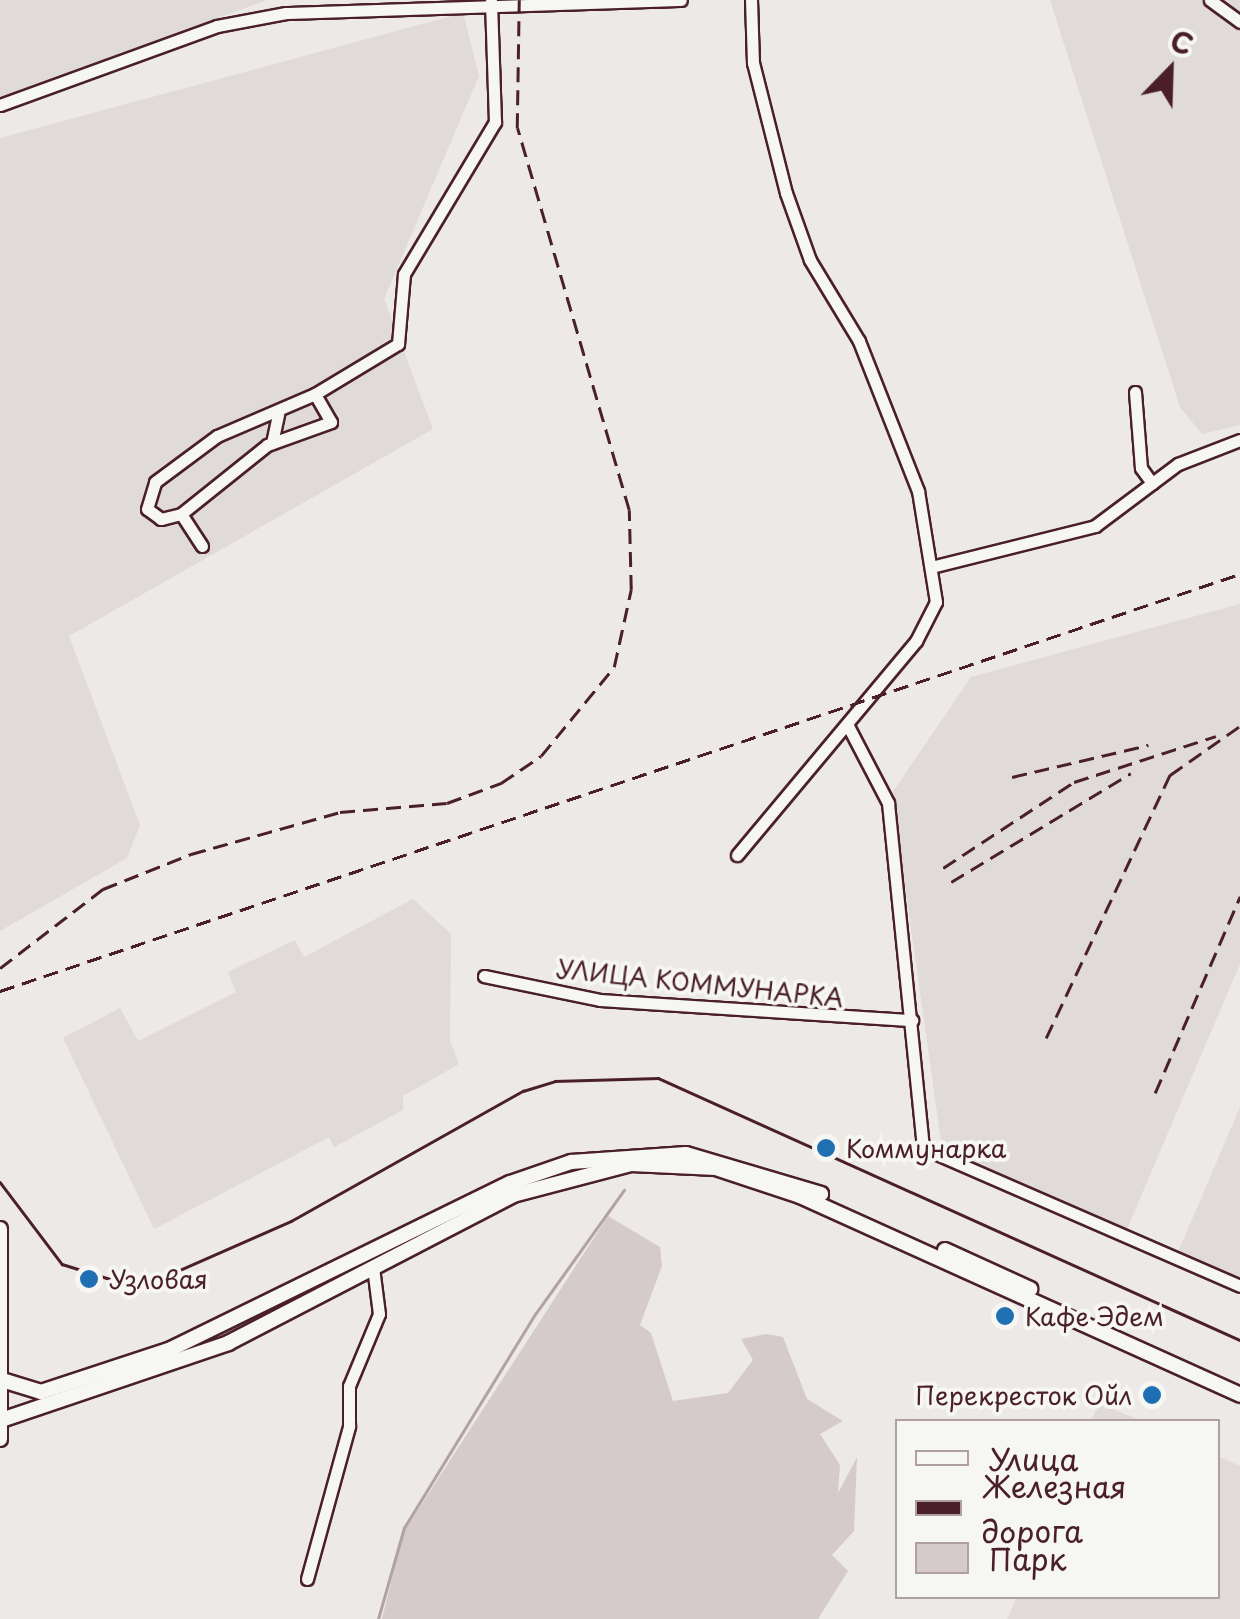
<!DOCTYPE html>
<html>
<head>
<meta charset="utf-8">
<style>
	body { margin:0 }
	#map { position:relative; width:1240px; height:1619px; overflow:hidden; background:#ece9e6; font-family:"Playpen Sans",sans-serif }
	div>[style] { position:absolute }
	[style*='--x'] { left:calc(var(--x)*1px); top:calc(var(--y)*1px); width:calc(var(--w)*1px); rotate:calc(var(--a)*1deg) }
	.built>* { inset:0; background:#e0dad8 }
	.green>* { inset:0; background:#d4cbca }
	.stream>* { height:2.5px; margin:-1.25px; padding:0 1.25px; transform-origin:1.25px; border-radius:1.25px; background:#b1a2a3 }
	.roads { filter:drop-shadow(2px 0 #4a1f2b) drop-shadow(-2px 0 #4a1f2b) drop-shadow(0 2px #4a1f2b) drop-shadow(0 -2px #4a1f2b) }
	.minor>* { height:11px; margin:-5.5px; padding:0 5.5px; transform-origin:5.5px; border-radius:5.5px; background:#f6f6f2 }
	.major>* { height:14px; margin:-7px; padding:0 7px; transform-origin:7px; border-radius:7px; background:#f6f6f2 }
	.tram>* { height:2.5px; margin:-1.25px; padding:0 1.25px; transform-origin:1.25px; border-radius:1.25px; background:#4a1f2b }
	.rail>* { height:2.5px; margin-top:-1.25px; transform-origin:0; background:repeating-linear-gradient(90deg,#4a1f2b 0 15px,transparent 0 23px) }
	.dots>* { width:28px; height:28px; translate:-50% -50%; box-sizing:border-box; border:5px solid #f6f6f2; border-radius:50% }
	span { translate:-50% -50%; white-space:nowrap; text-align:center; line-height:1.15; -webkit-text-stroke:8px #f6f6f2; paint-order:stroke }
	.street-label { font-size:25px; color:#4a1f2b }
	.poi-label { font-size:25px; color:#4a1f2b }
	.left { translate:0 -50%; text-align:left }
	.right { translate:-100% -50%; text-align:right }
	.legend { position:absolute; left:895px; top:1419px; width:325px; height:180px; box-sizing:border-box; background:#f6f6f2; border:2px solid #b1a0a2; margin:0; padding:12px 18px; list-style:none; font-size:30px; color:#4a1f2b }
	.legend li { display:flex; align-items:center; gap:20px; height:50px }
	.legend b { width:50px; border:2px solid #b1a0a2 }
	.north { position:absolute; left:1120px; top:20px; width:100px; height:100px; -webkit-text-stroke:8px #f6f6f2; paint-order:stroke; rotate:23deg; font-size:28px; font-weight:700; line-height:40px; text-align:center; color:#4a1f2b }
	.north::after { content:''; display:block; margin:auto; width:35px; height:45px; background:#4a1f2b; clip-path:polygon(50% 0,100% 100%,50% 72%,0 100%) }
</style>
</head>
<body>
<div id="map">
	<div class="built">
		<i style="clip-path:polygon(0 0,267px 0,0 97px)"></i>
		<i style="clip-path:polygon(1050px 0,1240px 0,1240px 425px,1202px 434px,1180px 407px)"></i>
		<i style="clip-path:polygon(463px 13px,479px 76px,384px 299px,433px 429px,69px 636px,140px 825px,127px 858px,0 931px,0 138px)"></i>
		<i style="clip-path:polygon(1240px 604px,1240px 964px,1127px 1229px,943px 1155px,892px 793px,971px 677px)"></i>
		<i style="clip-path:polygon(413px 899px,451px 934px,450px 1041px,459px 1064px,403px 1096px,403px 1110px,334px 1147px,329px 1137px,154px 1229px,63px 1038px,120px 1008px,138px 1041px,236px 992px,228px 972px,295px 940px,304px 957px)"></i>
		<i style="clip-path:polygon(1240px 1107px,1240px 1280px,1178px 1252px)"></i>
		<i style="clip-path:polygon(1099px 1403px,1141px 1421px,1091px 1421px)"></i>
		<i style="clip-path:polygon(1218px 1456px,1240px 1466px,1240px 1619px,1007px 1619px,1017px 1597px,1218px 1596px)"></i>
	</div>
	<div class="green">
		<i style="clip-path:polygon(608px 1216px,660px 1247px,662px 1266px,640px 1325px,651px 1333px,673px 1401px,728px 1393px,753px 1360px,741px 1339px,766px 1334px,783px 1337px,807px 1399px,843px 1421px,820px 1434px,840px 1465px,838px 1493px,857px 1457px,854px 1531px,832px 1555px,848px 1571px,818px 1619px,382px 1619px,403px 1533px)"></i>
	</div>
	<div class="stream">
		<i style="--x:378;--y:1619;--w:95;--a:-74.1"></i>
		<i style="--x:404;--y:1528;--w:252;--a:-58.5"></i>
		<i style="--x:536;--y:1313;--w:151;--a:-54.4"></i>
	</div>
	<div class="roads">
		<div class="minor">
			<i style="--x:1210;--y:0;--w:37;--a:36"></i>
			<i style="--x:0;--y:105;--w:231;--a:-20"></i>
			<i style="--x:217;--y:26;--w:70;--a:-10.7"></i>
			<i style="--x:286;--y:13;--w:395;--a:-1.9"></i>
			<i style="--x:1135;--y:392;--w:76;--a:85.5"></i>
			<i style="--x:1141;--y:468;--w:19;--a:54"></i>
			<i style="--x:272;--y:443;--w:29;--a:-78"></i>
			<i style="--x:181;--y:514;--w:21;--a:166"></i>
			<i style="--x:161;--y:519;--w:17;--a:-144"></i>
			<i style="--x:147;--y:509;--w:28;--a:-73"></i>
			<i style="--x:155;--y:482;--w:77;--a:-36.6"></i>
			<i style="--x:217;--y:436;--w:107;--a:-23.2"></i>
			<i style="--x:202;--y:546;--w:38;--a:-123"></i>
			<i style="--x:181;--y:514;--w:110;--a:-38.7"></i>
			<i style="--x:267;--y:445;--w:68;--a:-19.8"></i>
			<i style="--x:331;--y:422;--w:32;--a:-120"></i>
			<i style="--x:315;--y:394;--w:97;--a:-31.1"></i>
			<i style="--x:398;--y:344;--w:70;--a:-85.1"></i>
			<i style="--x:404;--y:274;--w:177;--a:-59.1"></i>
			<i style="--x:495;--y:122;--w:121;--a:-91.9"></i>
			<i style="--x:935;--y:566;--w:165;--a:-14"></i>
			<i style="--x:1095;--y:526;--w:104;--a:-36.8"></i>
			<i style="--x:1178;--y:464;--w:66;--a:-21.2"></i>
			<i style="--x:848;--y:726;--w:87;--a:62.5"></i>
			<i style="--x:888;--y:803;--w:347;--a:84.2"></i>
			<i style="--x:923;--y:1148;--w:346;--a:23.5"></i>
			<i style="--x:737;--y:855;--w:279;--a:-50.1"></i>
			<i style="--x:916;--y:641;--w:44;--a:-62.9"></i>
			<i style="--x:936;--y:602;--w:112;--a:-99.2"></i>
			<i style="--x:918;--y:491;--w:161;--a:-111.5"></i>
			<i style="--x:859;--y:341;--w:95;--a:-121.2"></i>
			<i style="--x:810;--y:260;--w:71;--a:-109.7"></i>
			<i style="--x:786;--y:193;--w:134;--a:-104.2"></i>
			<i style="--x:753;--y:63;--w:63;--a:-91.8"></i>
			<i style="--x:484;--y:976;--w:118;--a:11.7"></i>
			<i style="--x:600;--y:1000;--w:313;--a:3.7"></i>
			<i style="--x:307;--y:1579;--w:159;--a:-74.6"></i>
			<i style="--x:349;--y:1426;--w:40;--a:-90"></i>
			<i style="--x:349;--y:1386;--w:78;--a:-67.4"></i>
			<i style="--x:379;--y:1314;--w:47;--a:-97.3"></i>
		</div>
		<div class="major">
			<i style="--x:0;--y:1229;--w:210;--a:90"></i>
			<i style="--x:945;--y:1250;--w:94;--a:24.6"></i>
			<i style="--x:2;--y:1380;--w:41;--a:17.1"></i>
			<i style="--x:41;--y:1392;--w:137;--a:-18.3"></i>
			<i style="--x:171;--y:1349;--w:377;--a:-26.1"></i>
			<i style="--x:510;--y:1183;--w:65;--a:-19"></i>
			<i style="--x:571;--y:1162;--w:115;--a:-4"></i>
			<i style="--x:686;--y:1154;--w:141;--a:16.5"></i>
			<i style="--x:1;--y:1420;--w:240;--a:-18.7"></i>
			<i style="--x:228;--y:1343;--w:321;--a:-27.4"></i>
			<i style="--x:513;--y:1195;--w:122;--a:-14.7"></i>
			<i style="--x:631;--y:1164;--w:85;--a:2.7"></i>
			<i style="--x:716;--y:1168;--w:89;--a:18.4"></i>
			<i style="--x:800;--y:1196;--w:483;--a:24.3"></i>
		</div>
	</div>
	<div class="tram">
		<i style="--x:0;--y:1182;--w:103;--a:52.9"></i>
		<i style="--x:62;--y:1264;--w:81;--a:17.3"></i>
		<i style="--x:139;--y:1288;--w:166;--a:-23.8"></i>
		<i style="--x:291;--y:1221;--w:266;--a:-29.3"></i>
		<i style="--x:523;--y:1091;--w:34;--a:-17"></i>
		<i style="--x:555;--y:1081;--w:103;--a:-1.7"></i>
		<i style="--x:658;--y:1078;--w:638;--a:24.24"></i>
	</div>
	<div class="rail">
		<i style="--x:1012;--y:777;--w:140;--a:-13.2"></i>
		<i style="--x:943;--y:868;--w:157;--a:-33.3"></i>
		<i style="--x:1074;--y:782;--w:149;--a:-17.9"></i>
		<i style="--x:951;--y:882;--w:210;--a:-31.2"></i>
		<i style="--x:0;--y:968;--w:130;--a:-37.5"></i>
		<i style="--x:103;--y:889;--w:95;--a:-21.7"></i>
		<i style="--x:191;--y:854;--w:155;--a:-15.7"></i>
		<i style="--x:340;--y:812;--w:107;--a:-4.8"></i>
		<i style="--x:447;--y:803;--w:58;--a:-20.3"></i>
		<i style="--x:501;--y:783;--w:48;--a:-34"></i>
		<i style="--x:541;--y:756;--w:115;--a:-50.6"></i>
		<i style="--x:614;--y:667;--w:79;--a:-77.6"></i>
		<i style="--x:631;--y:590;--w:80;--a:-91.4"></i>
		<i style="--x:629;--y:510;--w:398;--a:-106.3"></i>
		<i style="--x:517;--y:128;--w:128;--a:-89.1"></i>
		<i style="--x:0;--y:991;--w:1308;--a:-18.59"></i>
		<i style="--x:1046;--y:1038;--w:291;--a:-64.8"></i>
		<i style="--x:1170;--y:775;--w:85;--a:-35"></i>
		<i style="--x:1155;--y:1093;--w:214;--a:-66.6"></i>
	</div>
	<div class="dots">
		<i style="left:826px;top:1148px;background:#1f6fb2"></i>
		<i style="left:89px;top:1279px;background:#1f6fb2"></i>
		<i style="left:1005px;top:1316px;background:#1f6fb2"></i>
		<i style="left:1152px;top:1395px;background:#1f6fb2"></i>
	</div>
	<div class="street-label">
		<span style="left:700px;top:983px;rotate:6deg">УЛИЦА КОММУНАРКА</span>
	</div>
	<div class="poi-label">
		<span class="left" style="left:846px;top:1148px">Коммунарка</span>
		<span class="left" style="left:109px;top:1279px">Узловая</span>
		<span class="left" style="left:1025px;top:1316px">Кафе Эдем</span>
		<span class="right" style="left:1132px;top:1395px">Перекресток Ойл</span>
	</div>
	<ul class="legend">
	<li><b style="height:12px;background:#f6f6f2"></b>Улица</li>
	<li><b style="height:12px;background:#4a1f2b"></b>Железная дорога</li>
	<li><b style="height:28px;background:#d4cbca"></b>Парк</li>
	</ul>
	<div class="north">С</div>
</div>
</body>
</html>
